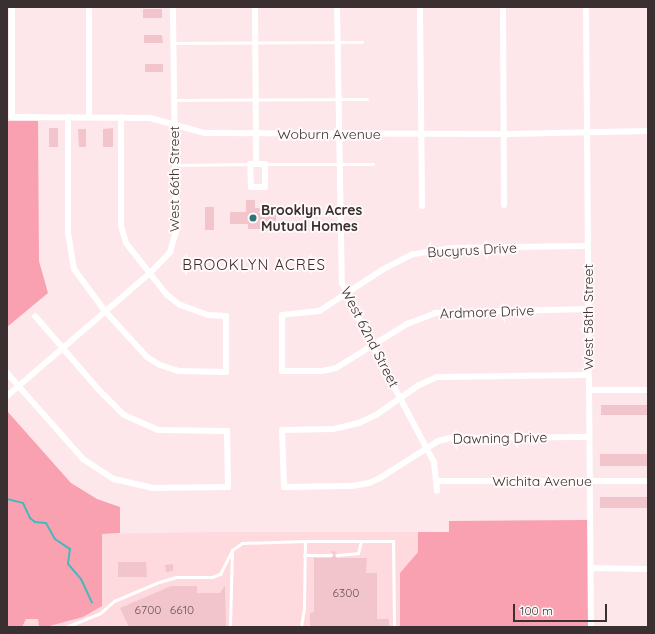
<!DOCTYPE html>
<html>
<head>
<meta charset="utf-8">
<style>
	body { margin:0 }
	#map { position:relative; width:655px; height:634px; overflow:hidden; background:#fde7ea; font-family:Quicksand,sans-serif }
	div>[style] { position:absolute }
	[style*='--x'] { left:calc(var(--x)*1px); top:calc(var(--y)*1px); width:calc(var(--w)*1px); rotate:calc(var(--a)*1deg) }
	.built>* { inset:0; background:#fedadf }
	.green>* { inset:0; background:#f9a1b0 }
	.stream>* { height:2px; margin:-1px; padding:0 1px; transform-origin:1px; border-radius:1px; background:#45b9bb }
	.building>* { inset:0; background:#f2c5cc }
	.lane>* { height:3px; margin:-1.5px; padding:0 1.5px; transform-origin:1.5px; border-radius:1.5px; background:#fff }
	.street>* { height:6px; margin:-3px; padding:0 3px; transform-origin:3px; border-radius:3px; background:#fff }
	.dots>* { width:11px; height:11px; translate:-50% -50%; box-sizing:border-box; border:2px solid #fff9fa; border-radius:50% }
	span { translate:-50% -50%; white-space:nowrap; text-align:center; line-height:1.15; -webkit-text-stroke:4px #fff9fa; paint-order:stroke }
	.number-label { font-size:12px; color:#685558 }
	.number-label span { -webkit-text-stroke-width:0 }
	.street-label { font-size:14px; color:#3a3031 }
	.poi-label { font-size:14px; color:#3a3031; font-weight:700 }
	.left { translate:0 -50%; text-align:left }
	.neighbourhood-label { font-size:15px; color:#3e2a2d; letter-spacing:1px }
	.frame { position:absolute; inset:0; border:8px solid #3a3031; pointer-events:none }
	.scale { position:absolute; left:513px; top:604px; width:94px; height:18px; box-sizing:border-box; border:2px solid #3a3031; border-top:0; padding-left:5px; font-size:12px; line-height:14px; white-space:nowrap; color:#3a3031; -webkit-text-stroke:3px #fff9fa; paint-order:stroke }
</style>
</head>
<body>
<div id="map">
	<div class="built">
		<i style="clip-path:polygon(214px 532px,418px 532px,418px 552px,400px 574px,400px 627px,46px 627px,83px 617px,102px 606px,102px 534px)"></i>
		<i style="clip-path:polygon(26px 619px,38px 619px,39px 627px,22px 627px)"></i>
	</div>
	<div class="green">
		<i style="clip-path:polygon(7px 121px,38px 121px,39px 261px,48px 293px,7px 327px)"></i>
		<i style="clip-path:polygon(7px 411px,71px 483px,97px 499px,120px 507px,120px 533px,102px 534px,102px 606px,83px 617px,46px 627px,39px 627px,38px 619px,26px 619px,22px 627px,7px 627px)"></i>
		<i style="clip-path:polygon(588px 520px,588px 627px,400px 627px,400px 573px,418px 552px,418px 532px,449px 532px,449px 521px)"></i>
	</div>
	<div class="stream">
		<i style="--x:7;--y:499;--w:16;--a:14"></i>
		<i style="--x:23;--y:503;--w:17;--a:65"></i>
		<i style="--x:30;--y:518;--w:6;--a:39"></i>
		<i style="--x:35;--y:522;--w:11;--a:5"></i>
		<i style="--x:46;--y:523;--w:18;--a:61"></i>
		<i style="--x:55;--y:539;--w:18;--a:34"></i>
		<i style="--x:70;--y:549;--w:15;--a:98"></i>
		<i style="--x:68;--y:564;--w:20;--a:49"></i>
		<i style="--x:81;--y:579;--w:26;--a:65"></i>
	</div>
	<div class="building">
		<i style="clip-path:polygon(143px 9px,162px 9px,162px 18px,143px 18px)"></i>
		<i style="clip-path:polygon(144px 35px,162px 35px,163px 43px,144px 43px)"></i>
		<i style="clip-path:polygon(145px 64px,163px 64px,163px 72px,145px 72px)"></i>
		<i style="clip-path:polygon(49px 128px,58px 128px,58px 147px,49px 147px)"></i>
		<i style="clip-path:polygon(113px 128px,113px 147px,103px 147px,103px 129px)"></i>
		<i style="clip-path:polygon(78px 129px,86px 129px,86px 147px,79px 147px)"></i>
		<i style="clip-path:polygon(246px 200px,255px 200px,255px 208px,260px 208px,260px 210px,276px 210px,276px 225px,266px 225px,266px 229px,248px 229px,248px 224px,230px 224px,230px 212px,246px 212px)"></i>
		<i style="clip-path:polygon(205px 207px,214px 207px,214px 230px,205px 230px)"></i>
		<i style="clip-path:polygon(601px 405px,648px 405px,648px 415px,601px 415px)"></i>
		<i style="clip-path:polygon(600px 454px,648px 454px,648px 466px,600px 466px)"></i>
		<i style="clip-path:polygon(600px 497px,648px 497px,648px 508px,600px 508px)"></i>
		<i style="clip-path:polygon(331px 551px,337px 552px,334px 554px,336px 558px,367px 558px,366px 573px,377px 573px,377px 619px,389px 619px,389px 626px,310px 627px,310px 613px,314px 612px,314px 558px,331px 558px,334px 555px)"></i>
		<i style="clip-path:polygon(118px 562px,146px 562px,147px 577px,118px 577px)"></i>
		<i style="clip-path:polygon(173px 564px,173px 571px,166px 572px,165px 565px)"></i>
		<i style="clip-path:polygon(225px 585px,226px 627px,129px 627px,120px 608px,171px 586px,197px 586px,197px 593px,220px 593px)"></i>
	</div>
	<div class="lane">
		<i style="--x:173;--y:43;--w:189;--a:-0.3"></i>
		<i style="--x:175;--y:100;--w:192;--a:-0.3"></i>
		<i style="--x:265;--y:164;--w:108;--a:0"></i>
		<i style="--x:175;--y:165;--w:75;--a:-0.8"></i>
		<i style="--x:305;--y:541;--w:88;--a:0"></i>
		<i style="--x:393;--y:541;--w:86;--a:89.3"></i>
		<i style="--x:232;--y:550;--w:12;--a:-35"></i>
		<i style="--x:242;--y:543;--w:63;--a:-1.8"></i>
		<i style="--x:305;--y:541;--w:67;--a:90.9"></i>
		<i style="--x:304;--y:608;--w:19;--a:99"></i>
		<i style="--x:304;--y:555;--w:27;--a:0"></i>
		<i style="--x:337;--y:555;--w:21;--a:-5"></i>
		<i style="--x:358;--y:553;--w:12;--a:-76"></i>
		<i style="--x:66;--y:627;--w:35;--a:-22"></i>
		<i style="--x:99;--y:614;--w:20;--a:-41"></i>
		<i style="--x:114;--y:601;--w:49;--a:-22.9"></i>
		<i style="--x:159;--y:582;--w:18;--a:-16"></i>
		<i style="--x:176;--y:577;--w:36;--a:0"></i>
		<i style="--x:212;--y:577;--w:9;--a:-21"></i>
		<i style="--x:220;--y:574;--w:27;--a:-63"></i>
		<i style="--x:232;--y:550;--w:77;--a:91.5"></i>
	</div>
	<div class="street">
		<i style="--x:12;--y:7;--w:110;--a:90"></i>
		<i style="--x:12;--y:117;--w:138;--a:0.4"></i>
		<i style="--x:150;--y:118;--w:57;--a:15.3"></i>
		<i style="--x:205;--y:133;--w:300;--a:0.2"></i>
		<i style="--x:505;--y:134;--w:143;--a:-1.2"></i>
		<i style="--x:255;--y:7;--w:157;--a:89.6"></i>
		<i style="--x:337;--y:7;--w:276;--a:89"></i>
		<i style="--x:342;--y:283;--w:71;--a:64.2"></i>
		<i style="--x:373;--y:347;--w:130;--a:62.1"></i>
		<i style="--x:434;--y:462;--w:29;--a:84"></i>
		<i style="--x:420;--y:7;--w:199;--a:89.4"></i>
		<i style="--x:503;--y:7;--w:198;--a:89.7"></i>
		<i style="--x:586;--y:7;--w:620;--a:89.54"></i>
		<i style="--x:68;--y:117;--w:115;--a:90"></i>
		<i style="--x:68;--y:232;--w:37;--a:81"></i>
		<i style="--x:74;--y:269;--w:52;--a:53.6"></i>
		<i style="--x:105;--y:311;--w:62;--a:47.6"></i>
		<i style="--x:147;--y:357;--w:15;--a:32"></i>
		<i style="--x:160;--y:365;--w:19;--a:18"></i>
		<i style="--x:178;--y:371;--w:48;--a:1.2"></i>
		<i style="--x:226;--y:372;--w:56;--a:-90"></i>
		<i style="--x:226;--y:316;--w:18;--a:-177"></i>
		<i style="--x:208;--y:315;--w:30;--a:-160"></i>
		<i style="--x:180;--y:305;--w:16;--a:-142"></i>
		<i style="--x:167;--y:295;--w:66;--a:-128.3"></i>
		<i style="--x:126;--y:243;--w:19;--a:-106"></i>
		<i style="--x:121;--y:225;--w:108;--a:-90"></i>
		<i style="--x:89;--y:117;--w:110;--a:-90"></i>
		<i style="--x:250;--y:164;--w:15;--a:0"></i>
		<i style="--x:265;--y:164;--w:23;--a:90"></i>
		<i style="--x:265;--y:187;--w:14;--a:180"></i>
		<i style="--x:251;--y:187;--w:23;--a:-92"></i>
		<i style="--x:588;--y:246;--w:136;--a:179.2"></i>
		<i style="--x:452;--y:248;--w:39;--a:171"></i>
		<i style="--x:413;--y:254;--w:35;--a:153"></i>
		<i style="--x:382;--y:270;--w:75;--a:146.9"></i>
		<i style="--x:319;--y:311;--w:37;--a:174"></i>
		<i style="--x:282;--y:315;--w:56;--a:90"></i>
		<i style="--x:282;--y:371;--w:40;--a:0"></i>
		<i style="--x:322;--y:371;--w:14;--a:-12"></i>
		<i style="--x:336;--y:368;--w:84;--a:-31.8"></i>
		<i style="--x:407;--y:324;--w:30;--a:-21"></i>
		<i style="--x:435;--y:313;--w:154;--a:-1.5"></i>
		<i style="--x:7;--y:373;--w:115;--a:48.5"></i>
		<i style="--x:83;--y:459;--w:37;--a:33"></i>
		<i style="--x:114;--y:479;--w:39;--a:13"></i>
		<i style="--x:152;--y:488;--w:76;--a:-0.8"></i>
		<i style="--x:228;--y:487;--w:56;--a:-91"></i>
		<i style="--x:227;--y:431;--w:69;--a:-179.2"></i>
		<i style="--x:158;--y:430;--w:37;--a:-156"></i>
		<i style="--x:124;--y:415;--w:37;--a:-135"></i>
		<i style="--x:98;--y:389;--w:96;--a:-130.8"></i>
		<i style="--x:588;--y:375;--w:151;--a:179.2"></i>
		<i style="--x:437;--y:377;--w:20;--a:156"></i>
		<i style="--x:419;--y:385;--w:52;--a:145.1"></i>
		<i style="--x:376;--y:415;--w:19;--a:155"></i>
		<i style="--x:359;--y:423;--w:27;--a:167"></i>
		<i style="--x:333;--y:429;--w:51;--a:178.9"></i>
		<i style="--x:282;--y:430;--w:57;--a:88"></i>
		<i style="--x:284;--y:487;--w:68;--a:-0.8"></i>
		<i style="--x:352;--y:486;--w:17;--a:-10"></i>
		<i style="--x:369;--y:483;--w:12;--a:-24"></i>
		<i style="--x:380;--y:478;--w:69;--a:-32.5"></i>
		<i style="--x:438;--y:441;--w:12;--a:-14"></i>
		<i style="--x:450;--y:438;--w:139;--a:-0.4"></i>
		<i style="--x:589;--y:390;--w:59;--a:0"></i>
		<i style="--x:7;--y:396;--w:189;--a:-40.7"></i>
		<i style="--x:150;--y:273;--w:29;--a:-46"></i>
		<i style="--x:170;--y:252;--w:22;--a:-74"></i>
		<i style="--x:176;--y:231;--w:224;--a:-90.8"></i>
		<i style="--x:436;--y:481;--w:212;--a:0"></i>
		<i style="--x:591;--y:568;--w:57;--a:1"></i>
	</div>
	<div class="dots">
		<i style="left:253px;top:218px;background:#2b7576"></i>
	</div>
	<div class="number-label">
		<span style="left:346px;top:593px">6300</span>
		<span style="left:148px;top:610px">6700</span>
		<span style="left:182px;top:610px">6610</span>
	</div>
	<div class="street-label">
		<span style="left:329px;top:134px">Woburn Avenue</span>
		<span style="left:174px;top:179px;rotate:-90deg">West 66th Street</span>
		<span style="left:472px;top:250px;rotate:-3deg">Bucyrus Drive</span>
		<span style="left:487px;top:312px;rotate:-2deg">Ardmore Drive</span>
		<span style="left:588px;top:317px;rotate:-90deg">West 58th Street</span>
		<span style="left:370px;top:337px;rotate:63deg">West 62nd Street</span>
		<span style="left:500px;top:438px;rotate:-1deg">Dawning Drive</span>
		<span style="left:542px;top:481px">Wichita Avenue</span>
	</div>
	<div class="poi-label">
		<span class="left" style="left:261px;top:218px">Brooklyn Acres<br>Mutual Homes</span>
	</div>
	<div class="neighbourhood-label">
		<span style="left:254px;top:265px">BROOKLYN ACRES</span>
	</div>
	<div class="frame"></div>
	<div class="scale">100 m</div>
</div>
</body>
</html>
